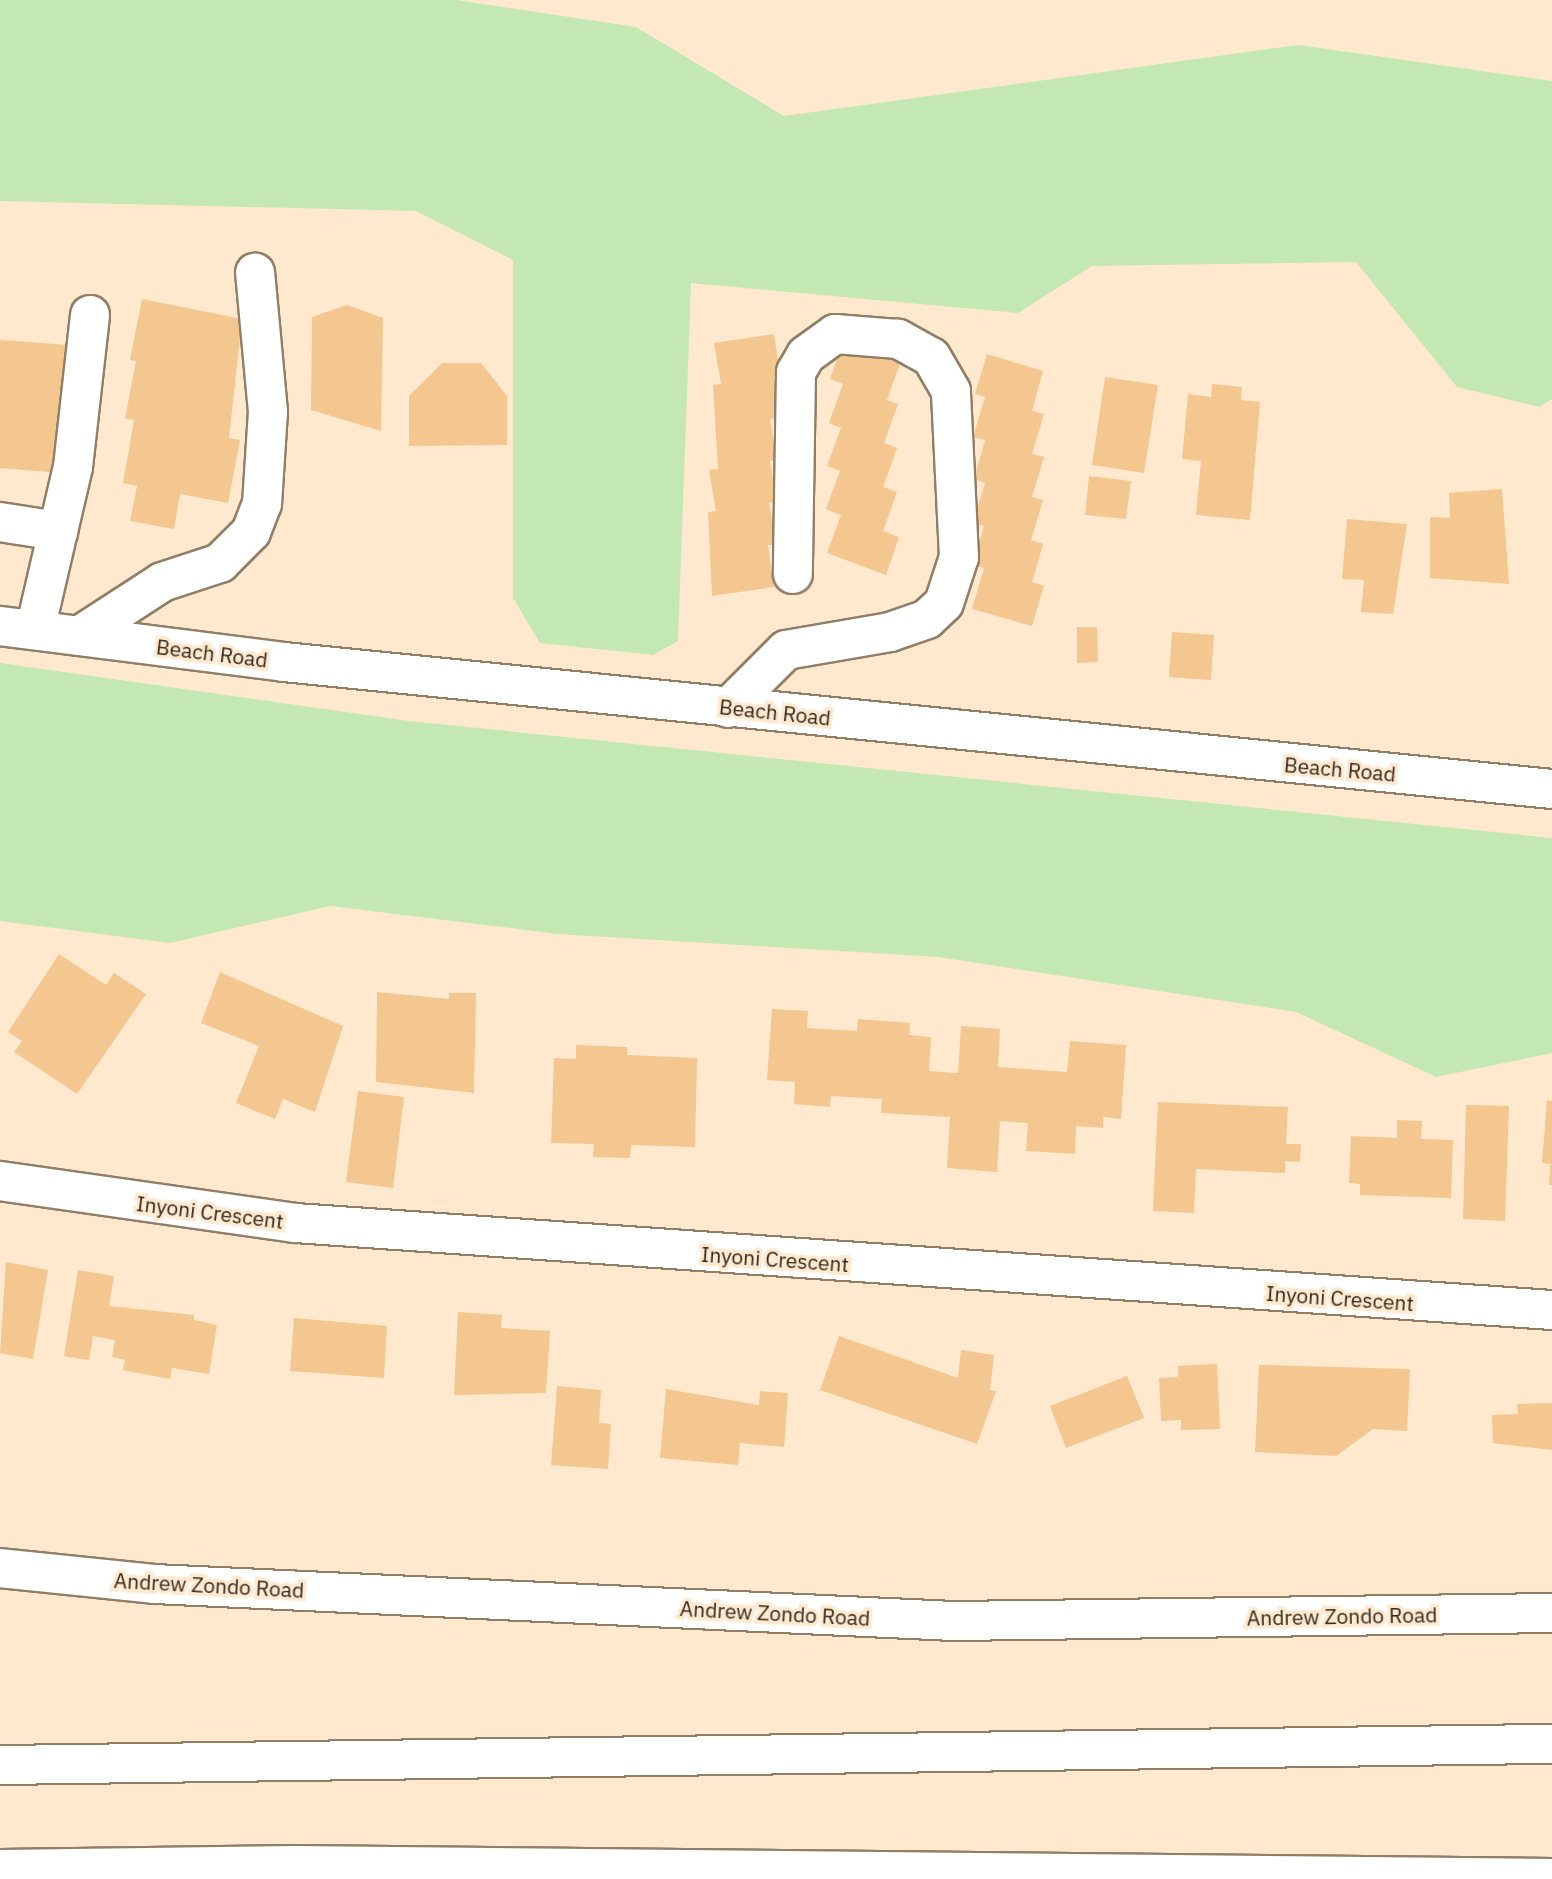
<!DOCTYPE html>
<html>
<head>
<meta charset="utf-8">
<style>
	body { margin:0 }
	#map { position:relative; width:1552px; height:1879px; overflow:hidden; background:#fee9ce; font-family:"IBM Plex Sans",sans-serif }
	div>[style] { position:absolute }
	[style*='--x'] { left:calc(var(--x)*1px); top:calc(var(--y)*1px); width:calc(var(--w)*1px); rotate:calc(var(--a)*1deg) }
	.green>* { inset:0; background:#c4e8b3 }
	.building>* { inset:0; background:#f3c78f }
	.roads { filter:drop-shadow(2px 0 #917e66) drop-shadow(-2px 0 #917e66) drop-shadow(0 2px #917e66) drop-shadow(0 -2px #917e66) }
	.minor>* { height:38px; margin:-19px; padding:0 19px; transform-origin:19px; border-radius:19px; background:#fff }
	.major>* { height:38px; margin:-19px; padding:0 19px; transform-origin:19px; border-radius:19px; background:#fff }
	.highway>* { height:38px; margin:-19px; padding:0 19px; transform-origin:19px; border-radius:19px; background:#fff }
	span { translate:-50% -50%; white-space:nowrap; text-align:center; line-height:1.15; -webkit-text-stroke:7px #fee9ce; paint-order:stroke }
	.street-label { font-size:21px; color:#30281e }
</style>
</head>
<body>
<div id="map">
	<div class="green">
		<i style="clip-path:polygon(0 0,456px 0,636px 27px,784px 116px,1298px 45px,1552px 81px,1552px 399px,1539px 407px,1457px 387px,1356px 262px,1092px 266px,1018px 313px,691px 283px,678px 641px,653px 655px,540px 643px,513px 598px,513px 260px,416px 211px,0 201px)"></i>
		<i style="clip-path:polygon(0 663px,409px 721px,1552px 838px,1552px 1053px,1436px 1077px,1296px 1012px,938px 957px,558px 934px,330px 906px,170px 943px,0 921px)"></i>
	</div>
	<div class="building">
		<i style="clip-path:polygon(142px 299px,242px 319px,229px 438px,240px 440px,228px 503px,180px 494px,174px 529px,130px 521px,137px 486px,123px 483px,134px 420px,125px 419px,136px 361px,130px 360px)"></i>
		<i style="clip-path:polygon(347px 305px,383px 318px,381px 431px,311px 410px,312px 317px)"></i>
		<i style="clip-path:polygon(774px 334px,780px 375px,774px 376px,780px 417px,770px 419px,777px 460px,770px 461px,777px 502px,769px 503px,776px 545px,768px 545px,774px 587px,712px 596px,708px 512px,716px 511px,709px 470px,718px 469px,713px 385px,721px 384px,714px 343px)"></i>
		<i style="clip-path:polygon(844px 339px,901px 361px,887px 400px,898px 404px,884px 443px,897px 448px,883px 487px,897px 492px,883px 531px,899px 537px,886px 575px,827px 553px,841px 515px,826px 509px,840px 471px,827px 466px,841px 428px,829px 423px,843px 384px,830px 379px)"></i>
		<i style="clip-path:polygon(0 340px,70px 345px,61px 473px,0 468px)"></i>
		<i style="clip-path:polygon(987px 354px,1043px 371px,1032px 411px,1044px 414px,1032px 454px,1044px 457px,1032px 497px,1043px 500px,1031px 540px,1043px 544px,1032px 582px,1044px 586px,1032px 626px,972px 609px,984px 568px,973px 565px,984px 526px,973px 523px,985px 483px,974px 479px,985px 440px,973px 437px,985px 397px,975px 394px)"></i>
		<i style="clip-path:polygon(442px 363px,481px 363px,507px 396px,507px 445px,409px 446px,409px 396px)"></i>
		<i style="clip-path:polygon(1105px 377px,1158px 385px,1144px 473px,1092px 465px)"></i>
		<i style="clip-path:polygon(1212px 384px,1242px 387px,1241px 400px,1260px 402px,1250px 520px,1196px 515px,1201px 461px,1182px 459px,1188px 394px,1211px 397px)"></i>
		<i style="clip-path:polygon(1089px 476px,1131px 481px,1126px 519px,1085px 515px)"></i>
		<i style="clip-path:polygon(1502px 489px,1509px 584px,1430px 578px,1430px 517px,1450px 518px,1449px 493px)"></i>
		<i style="clip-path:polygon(1347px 519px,1407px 524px,1393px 614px,1361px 612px,1364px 580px,1342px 579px)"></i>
		<i style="clip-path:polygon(1077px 627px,1097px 627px,1098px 662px,1077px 663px)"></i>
		<i style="clip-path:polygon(1172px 632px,1214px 635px,1211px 680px,1169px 677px)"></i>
		<i style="clip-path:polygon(59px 954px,106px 985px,114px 973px,146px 994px,77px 1094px,14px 1052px,22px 1041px,8px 1032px)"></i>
		<i style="clip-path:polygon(220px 972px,343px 1026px,315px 1112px,283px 1099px,275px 1119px,236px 1103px,259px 1046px,201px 1023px)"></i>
		<i style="clip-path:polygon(377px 992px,449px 999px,449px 993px,476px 993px,474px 1093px,376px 1082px)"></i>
		<i style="clip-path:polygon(772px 1009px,808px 1011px,807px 1028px,857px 1031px,858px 1019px,910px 1023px,909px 1035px,931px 1037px,929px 1071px,958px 1073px,961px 1026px,1000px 1029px,998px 1067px,1067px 1072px,1070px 1041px,1126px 1045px,1121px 1119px,1103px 1117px,1103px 1128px,1076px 1126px,1075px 1154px,1026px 1151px,1028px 1123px,1000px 1121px,997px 1172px,947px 1168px,950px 1117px,881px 1113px,882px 1099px,831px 1096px,830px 1107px,794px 1104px,795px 1082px,767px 1080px)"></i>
		<i style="clip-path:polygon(576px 1045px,627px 1047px,627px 1055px,697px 1058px,695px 1147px,631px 1145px,630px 1158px,593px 1157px,594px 1144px,551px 1143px,554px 1058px,576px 1059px)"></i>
		<i style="clip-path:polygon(358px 1091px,404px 1097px,393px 1188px,346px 1182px)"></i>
		<i style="clip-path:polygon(1547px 1100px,1552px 1101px,1552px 1164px,1542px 1163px)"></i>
		<i style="clip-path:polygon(1158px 1102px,1288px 1107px,1286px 1144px,1301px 1144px,1300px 1162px,1285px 1161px,1285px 1173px,1196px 1169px,1194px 1213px,1153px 1211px)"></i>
		<i style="clip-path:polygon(1466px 1105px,1509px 1106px,1505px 1221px,1463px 1219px)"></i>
		<i style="clip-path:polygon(1397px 1120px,1422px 1121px,1421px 1139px,1453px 1140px,1451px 1198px,1360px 1195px,1360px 1184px,1349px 1183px,1351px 1136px,1397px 1138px)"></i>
		<i style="clip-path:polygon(1550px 1165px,1552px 1165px,1552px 1185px,1549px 1185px)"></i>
		<i style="clip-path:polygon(6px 1262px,48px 1270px,33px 1359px,0 1353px)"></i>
		<i style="clip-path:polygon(78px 1270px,114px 1276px,109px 1306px,194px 1315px,194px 1320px,217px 1325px,209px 1374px,172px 1368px,170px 1379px,123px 1370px,125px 1360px,112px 1357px,115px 1340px,93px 1336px,89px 1360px,64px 1356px)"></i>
		<i style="clip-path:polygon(458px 1312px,502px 1315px,501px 1328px,550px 1331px,546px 1393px,454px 1395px)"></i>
		<i style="clip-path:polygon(294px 1318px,387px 1326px,384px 1378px,290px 1371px)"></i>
		<i style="clip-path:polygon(839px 1336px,958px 1378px,961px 1350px,994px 1355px,990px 1390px,996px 1391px,977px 1444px,820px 1390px)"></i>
		<i style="clip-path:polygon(1217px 1364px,1220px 1429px,1181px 1430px,1181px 1420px,1161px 1421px,1159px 1378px,1178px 1377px,1178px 1366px)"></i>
		<i style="clip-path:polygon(1259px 1365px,1410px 1369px,1407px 1431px,1373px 1429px,1336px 1456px,1255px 1452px)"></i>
		<i style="clip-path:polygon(1127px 1376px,1144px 1418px,1066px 1448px,1050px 1406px)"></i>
		<i style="clip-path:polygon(557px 1386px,601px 1390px,599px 1423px,611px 1424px,608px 1469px,551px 1465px)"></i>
		<i style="clip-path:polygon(666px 1389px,759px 1405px,760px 1391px,788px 1393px,784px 1447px,740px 1443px,738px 1465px,660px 1458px)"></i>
		<i style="clip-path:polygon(1552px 1403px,1552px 1450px,1493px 1443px,1492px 1415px,1518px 1414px,1517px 1404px)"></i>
	</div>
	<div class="roads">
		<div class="minor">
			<i style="--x:0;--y:522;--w:59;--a:8.8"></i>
			<i style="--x:0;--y:626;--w:286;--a:7.2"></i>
			<i style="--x:284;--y:662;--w:1274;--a:5.72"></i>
			<i style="--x:35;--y:630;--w:167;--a:-76.9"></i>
			<i style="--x:73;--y:467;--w:153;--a:-83.6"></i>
			<i style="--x:79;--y:636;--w:99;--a:-33"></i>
			<i style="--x:162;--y:582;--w:61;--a:-18.1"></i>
			<i style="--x:220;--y:563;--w:44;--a:-45"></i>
			<i style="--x:251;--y:532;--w:30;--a:-69"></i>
			<i style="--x:262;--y:504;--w:92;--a:-86.3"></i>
			<i style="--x:268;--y:412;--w:140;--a:-95.3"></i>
			<i style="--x:728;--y:708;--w:82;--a:-45"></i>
			<i style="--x:786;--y:650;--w:106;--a:-9.8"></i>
			<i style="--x:890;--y:632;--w:39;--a:-19"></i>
			<i style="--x:927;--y:619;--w:23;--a:-43"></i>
			<i style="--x:944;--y:603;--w:48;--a:-71.9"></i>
			<i style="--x:959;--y:557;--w:166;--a:-92.8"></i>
			<i style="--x:951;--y:391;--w:39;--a:-120"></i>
			<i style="--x:931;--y:357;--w:38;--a:-151"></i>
			<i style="--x:898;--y:339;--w:63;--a:-175.5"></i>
			<i style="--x:835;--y:334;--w:36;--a:144"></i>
			<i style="--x:806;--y:355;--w:20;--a:120"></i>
			<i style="--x:796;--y:372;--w:202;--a:90.9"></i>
			<i style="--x:0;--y:1181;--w:298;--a:8.1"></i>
			<i style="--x:295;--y:1223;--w:1260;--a:3.96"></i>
		</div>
		<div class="major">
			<i style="--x:0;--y:1568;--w:155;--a:5.9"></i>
			<i style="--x:154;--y:1584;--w:799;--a:2.65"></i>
			<i style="--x:952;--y:1621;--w:600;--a:-0.76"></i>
		</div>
		<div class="highway">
			<i style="--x:0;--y:1765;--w:1552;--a:-0.78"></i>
			<i style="--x:0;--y:1869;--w:294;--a:-0.8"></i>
			<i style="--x:294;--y:1865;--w:1258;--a:0.59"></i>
		</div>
	</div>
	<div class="street-label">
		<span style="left:212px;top:653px;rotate:7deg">Beach Road</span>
		<span style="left:775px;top:712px;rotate:6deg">Beach Road</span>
		<span style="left:1340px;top:769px;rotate:5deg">Beach Road</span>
		<span style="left:210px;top:1212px;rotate:7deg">Inyoni Crescent</span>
		<span style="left:775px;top:1259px;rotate:4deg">Inyoni Crescent</span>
		<span style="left:1340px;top:1298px;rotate:4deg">Inyoni Crescent</span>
		<span style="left:209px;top:1585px;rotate:3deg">Andrew Zondo Road</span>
		<span style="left:775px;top:1613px;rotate:3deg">Andrew Zondo Road</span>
		<span style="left:1342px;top:1616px;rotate:-1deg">Andrew Zondo Road</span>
	</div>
</div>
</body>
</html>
